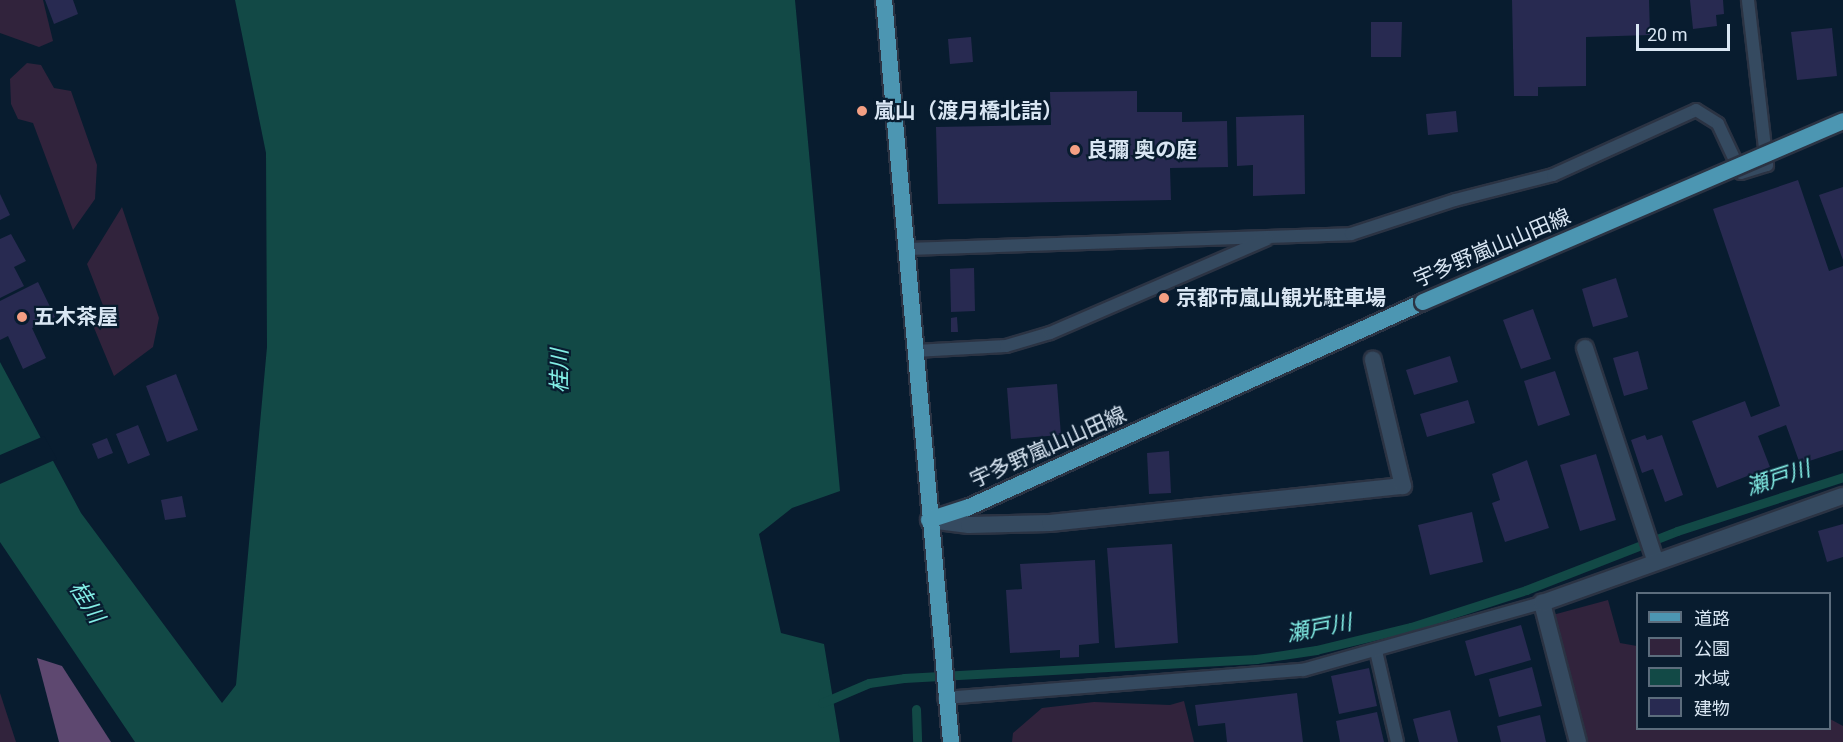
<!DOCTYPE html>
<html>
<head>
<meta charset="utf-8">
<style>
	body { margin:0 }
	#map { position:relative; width:1843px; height:742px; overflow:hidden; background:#081c2f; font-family:Roboto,"Noto Sans JP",sans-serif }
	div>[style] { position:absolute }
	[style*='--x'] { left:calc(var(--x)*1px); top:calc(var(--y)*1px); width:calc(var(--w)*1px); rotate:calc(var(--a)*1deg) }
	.green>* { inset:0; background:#31233c }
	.forest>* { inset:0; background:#5e4870 }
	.water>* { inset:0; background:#124946 }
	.pier>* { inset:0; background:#081c2f }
	.stream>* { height:9px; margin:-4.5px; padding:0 4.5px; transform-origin:4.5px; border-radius:4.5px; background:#124946 }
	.building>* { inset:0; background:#282a51 }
	.roads { filter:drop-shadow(2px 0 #2b3343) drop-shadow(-2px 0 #2b3343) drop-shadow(0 2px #2b3343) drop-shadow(0 -2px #2b3343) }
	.service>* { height:12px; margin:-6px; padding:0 6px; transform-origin:6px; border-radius:6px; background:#354a60 }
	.minor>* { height:16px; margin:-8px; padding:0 8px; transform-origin:8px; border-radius:8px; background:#354a60 }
	.primary>* { height:16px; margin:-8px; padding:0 8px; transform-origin:8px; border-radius:8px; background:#4c96b2 }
	.bridges { filter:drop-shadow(2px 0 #2b3343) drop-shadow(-2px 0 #2b3343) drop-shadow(0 2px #2b3343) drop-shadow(0 -2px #2b3343) }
	.primary-bridge>* { height:16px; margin:-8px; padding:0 8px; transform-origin:8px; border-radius:8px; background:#4c96b2 }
	.dots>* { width:16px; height:16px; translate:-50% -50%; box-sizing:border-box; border:3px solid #081c2f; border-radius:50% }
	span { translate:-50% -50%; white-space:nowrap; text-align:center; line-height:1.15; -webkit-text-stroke:4.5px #081c2f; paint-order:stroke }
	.poi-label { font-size:21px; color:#d9e6f3; font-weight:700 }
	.left { translate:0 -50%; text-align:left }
	.street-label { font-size:21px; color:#d9e6f3 }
	.water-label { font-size:22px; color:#83eee6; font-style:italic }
	.legend { position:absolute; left:1636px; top:592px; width:195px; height:138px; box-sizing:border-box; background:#081c2f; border:2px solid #5c6d7d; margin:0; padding:8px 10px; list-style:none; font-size:18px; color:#d9e6f3 }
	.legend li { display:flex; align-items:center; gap:12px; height:30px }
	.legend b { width:30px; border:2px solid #5c6d7d }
	.scale { position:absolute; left:1636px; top:24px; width:94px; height:27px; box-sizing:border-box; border:3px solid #d9e6f3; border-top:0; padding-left:8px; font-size:18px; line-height:21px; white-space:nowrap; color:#d9e6f3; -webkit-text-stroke:4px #081c2f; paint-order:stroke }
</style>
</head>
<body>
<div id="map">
	<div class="green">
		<i style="clip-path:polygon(0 0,43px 0,53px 41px,39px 47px,0 33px)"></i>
		<i style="clip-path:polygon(27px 63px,41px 65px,54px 88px,71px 91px,97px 165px,95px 199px,73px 230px,33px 123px,18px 119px,11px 104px,10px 79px)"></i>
		<i style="clip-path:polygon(122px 207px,159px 318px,153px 347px,114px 376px,92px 323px,104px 308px,87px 264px)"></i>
		<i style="clip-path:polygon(1608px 600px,1620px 643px,1637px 646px,1638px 728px,1830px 728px,1830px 719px,1843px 726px,1843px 742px,1584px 742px,1549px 616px)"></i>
		<i style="clip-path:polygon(0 693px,16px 742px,0 742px)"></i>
		<i style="clip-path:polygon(1184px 701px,1194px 742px,1012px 742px,1013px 733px,1042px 708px,1094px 702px,1170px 705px)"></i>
	</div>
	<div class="forest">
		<i style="clip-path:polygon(37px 658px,62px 666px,111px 742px,59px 742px)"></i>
	</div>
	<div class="water">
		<i style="clip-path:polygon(235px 0,795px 0,840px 491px,792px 508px,759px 534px,781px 633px,824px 644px,840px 742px,135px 742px,0 542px,0 362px,81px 513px,222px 703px,236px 685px,267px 347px,266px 153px)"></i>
	</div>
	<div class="pier">
		<i style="clip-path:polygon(44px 436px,57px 459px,0 484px,0 455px)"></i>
	</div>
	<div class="stream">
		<i style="--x:822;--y:703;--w:51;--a:-23.1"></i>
		<i style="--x:869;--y:683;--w:35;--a:-8"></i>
		<i style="--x:904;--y:678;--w:353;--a:-3.1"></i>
		<i style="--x:1256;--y:659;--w:61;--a:-8.5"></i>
		<i style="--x:1316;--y:650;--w:98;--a:-13.6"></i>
		<i style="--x:1411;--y:627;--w:121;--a:-17.8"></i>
		<i style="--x:1526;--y:590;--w:162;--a:-21.3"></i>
		<i style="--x:1677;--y:531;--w:175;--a:-18"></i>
		<i style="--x:916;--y:709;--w:33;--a:88"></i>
	</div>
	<div class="building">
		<i style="clip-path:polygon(45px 0,73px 0,78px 14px,54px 24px)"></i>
		<i style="clip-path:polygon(1512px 0,1649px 0,1650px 35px,1586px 37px,1586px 86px,1538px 87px,1538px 96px,1514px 96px)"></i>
		<i style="clip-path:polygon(1690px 0,1723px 0,1724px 14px,1716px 15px,1717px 26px,1693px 29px)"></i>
		<i style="clip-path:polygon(1371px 22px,1402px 22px,1401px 57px,1371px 57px)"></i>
		<i style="clip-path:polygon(1832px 28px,1837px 76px,1797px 80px,1791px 32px)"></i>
		<i style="clip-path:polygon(971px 37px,973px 62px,950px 64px,948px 39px)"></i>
		<i style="clip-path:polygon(1137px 91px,1137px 112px,1182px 112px,1182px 122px,1227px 121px,1228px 167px,1170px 168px,1171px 200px,938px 204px,936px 127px,1051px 125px,1050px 92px)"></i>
		<i style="clip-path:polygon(1456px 111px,1458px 132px,1428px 135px,1426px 114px)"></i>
		<i style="clip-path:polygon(1304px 115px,1305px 194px,1253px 196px,1253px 165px,1237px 166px,1236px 117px)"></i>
		<i style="clip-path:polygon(1798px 180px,1829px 271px,1843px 266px,1843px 450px,1800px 464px,1786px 425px,1758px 436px,1770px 467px,1717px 488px,1692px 421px,1745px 401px,1751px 417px,1780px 406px,1713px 209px)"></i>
		<i style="clip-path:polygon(1843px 187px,1843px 260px,1819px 195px)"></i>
		<i style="clip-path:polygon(0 194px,10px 215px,0 220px)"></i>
		<i style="clip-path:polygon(11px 234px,26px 261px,14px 267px,24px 286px,0 298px,0 239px)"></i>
		<i style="clip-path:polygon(974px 268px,975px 311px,951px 312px,950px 269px)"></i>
		<i style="clip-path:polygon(1616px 278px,1628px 317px,1593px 327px,1582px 289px)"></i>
		<i style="clip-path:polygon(38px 282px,55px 317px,32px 328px,46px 358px,23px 369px,8px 336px,0 340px,0 301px)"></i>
		<i style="clip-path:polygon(1533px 309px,1551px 359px,1521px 369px,1503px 320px)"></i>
		<i style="clip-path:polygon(957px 317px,958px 332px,951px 332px,951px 318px)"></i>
		<i style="clip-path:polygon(1638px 351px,1648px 389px,1624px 396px,1613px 358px)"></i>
		<i style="clip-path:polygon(1450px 356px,1458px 382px,1414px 395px,1406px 370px)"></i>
		<i style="clip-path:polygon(1555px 371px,1570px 415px,1538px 426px,1524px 381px)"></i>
		<i style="clip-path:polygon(176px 374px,198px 430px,167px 442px,146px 386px)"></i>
		<i style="clip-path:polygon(1057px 384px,1061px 435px,1011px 439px,1007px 388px)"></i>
		<i style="clip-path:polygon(1468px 400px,1475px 423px,1427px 437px,1420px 414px)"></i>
		<i style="clip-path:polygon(138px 425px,150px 455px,128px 464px,116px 434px)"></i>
		<i style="clip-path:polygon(1645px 435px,1647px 440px,1662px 435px,1683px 495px,1665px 502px,1653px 469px,1642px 473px,1631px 440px)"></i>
		<i style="clip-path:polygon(107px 438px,113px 453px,98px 459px,92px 444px)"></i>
		<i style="clip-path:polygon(1169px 451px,1171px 493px,1149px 494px,1147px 453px)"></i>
		<i style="clip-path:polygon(1596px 454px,1616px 520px,1580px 531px,1560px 465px)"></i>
		<i style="clip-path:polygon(1527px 460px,1549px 528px,1505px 542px,1492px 503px,1500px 500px,1492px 474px)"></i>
		<i style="clip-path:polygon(182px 496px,186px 517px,165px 520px,161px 500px)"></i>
		<i style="clip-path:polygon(1472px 512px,1483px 562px,1430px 575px,1418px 525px)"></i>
		<i style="clip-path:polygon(1843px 524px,1843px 557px,1827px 562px,1818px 531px)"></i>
		<i style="clip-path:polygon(1172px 544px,1178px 643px,1115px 648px,1107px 548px)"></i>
		<i style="clip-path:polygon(1095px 560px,1099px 643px,1079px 645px,1079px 657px,1060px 658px,1060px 650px,1010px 653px,1006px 590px,1022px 589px,1020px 564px)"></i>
		<i style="clip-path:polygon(1521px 625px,1531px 660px,1475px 676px,1465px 641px)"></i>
		<i style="clip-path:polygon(1532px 667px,1542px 706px,1499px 717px,1489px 679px)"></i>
		<i style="clip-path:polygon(1369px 668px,1377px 706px,1339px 714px,1331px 676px)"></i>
		<i style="clip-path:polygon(1297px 693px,1303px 742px,1227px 742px,1225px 723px,1198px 726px,1195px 705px)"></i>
		<i style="clip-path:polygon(1450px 710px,1458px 742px,1419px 742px,1413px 719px)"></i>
		<i style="clip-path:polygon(1377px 712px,1384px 742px,1340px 742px,1336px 721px)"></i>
		<i style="clip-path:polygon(1540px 715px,1546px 742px,1501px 742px,1497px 726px)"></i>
	</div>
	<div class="roads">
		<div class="service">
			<i style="--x:906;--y:249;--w:445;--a:-1.9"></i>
			<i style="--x:1351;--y:234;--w:109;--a:-18.1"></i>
			<i style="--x:1455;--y:200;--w:101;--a:-14.3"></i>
			<i style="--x:1553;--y:175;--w:157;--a:-24.4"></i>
			<i style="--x:1696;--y:110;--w:26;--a:32"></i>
			<i style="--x:1718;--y:124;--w:54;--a:64.9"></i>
			<i style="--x:1741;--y:173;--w:27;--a:-17"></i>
			<i style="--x:1767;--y:165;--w:166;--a:-96.6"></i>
			<i style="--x:915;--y:351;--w:91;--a:-3.1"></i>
			<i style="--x:1006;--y:346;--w:46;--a:-16.5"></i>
			<i style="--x:1050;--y:333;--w:236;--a:-23.4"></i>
			<i style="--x:1376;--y:651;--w:93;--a:77"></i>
			<i style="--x:944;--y:698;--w:360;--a:-4.5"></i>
			<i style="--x:1303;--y:670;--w:248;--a:-15.7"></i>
		</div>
		<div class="minor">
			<i style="--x:1585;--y:348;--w:223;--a:71.7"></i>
			<i style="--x:929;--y:520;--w:40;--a:7.1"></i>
			<i style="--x:969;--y:525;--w:81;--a:-1.4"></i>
			<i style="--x:1050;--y:523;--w:355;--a:-6"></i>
			<i style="--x:1403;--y:486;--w:130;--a:-103.4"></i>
			<i style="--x:1578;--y:742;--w:144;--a:-104.5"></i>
			<i style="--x:1542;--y:603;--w:319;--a:-19.6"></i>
		</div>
		<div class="primary">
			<i style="--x:884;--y:0;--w:745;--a:84.84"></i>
			<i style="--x:929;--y:520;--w:40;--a:-18"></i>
			<i style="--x:967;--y:508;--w:500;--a:-24.31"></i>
		</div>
	</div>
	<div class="bridges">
		<div class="primary-bridge">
			<i style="--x:1423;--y:302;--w:457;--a:-23.3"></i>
		</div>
	</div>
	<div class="dots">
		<i style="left:862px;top:111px;background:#f39f83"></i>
		<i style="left:1075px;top:150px;background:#f39f83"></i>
		<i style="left:1164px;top:298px;background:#f39f83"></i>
		<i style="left:22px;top:317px;background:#f39f83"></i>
	</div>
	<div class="poi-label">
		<span class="left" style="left:874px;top:111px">嵐山（渡月橋北詰）</span>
		<span class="left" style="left:1087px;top:150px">良彌 奥の庭</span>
		<span class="left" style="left:1176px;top:298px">京都市嵐山観光駐車場</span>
		<span class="left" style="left:34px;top:317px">五木茶屋</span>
	</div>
	<div class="street-label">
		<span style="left:1492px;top:248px;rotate:-23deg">宇多野嵐山山田線</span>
		<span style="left:1048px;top:447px;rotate:-24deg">宇多野嵐山山田線</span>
	</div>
	<div class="water-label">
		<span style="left:560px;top:371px;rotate:-90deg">桂川</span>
		<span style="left:1778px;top:478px;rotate:-18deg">瀬戸川</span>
		<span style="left:87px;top:602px;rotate:58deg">桂川</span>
		<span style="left:1319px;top:628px;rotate:-11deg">瀬戸川</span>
	</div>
	<ul class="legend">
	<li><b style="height:8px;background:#4c96b2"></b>道路</li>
	<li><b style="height:16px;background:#31233c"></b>公園</li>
	<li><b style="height:16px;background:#124946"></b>水域</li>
	<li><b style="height:16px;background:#282a51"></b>建物</li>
	</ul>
	<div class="scale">20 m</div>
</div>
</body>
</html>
